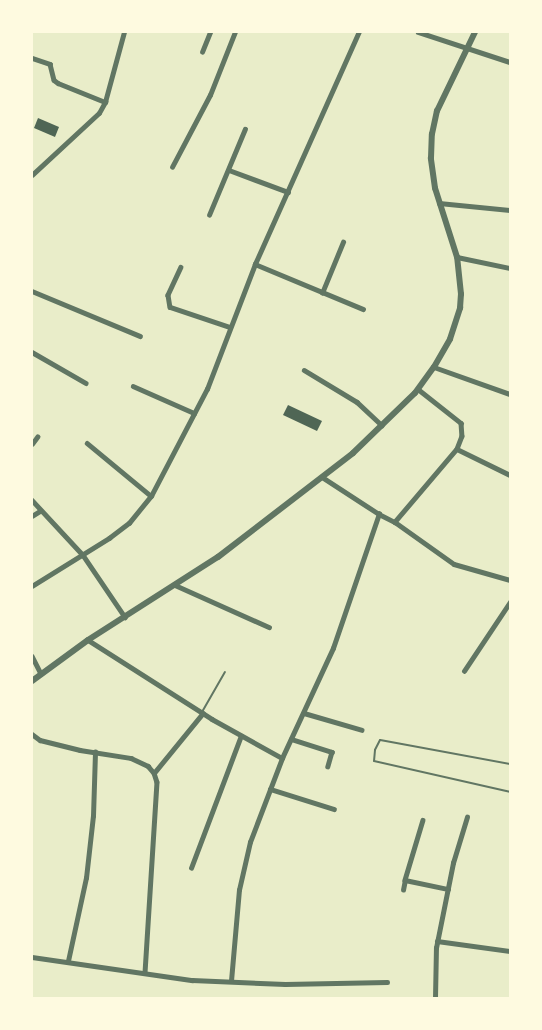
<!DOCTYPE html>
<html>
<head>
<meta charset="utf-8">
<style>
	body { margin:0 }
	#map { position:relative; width:542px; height:1030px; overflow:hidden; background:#e9edc9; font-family:"Crimson Pro",serif }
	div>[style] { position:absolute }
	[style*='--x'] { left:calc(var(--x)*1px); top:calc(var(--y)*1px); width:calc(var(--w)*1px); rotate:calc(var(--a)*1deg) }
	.building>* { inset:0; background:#4f6655 }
	.service>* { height:2px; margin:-1px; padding:0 1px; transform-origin:1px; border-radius:1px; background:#617663 }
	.minor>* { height:4.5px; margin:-2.25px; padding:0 2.25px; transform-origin:2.25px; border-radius:2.25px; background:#617663 }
	.tertiary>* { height:6px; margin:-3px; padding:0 3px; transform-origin:3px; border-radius:3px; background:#617663 }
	span { translate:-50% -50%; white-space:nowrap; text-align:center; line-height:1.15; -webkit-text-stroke:6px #fefae0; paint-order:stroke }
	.frame { position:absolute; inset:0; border:33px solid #fefae0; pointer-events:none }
</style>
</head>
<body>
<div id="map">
	<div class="building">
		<i style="clip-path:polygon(38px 118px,59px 127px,55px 137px,34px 128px)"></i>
		<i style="clip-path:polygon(288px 405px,322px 421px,317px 431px,283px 415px)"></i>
	</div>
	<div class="service">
		<i style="--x:202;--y:712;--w:46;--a:-60.1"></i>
		<i style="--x:510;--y:764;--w:132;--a:-169.5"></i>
		<i style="--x:380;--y:740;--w:11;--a:117"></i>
		<i style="--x:375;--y:750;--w:11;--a:95"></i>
		<i style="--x:374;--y:761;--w:139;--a:12.8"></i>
	</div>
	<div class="minor">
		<i style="--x:418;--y:32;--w:97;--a:18.1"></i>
		<i style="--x:202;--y:52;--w:22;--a:-68"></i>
		<i style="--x:32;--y:58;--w:19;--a:18"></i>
		<i style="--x:50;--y:64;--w:16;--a:76"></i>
		<i style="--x:54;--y:80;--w:5;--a:37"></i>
		<i style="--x:58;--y:83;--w:51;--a:22"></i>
		<i style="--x:172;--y:167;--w:81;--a:-62.2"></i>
		<i style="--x:210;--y:95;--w:68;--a:-68.4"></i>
		<i style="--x:229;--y:170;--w:63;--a:20.4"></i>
		<i style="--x:32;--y:175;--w:91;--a:-42.8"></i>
		<i style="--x:99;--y:113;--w:13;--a:-61"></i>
		<i style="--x:105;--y:102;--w:73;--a:-74.8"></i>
		<i style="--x:439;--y:203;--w:71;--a:5.6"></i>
		<i style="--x:209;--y:215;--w:93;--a:-67.3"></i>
		<i style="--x:457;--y:257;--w:54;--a:11.7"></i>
		<i style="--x:255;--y:264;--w:117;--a:22.6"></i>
		<i style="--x:181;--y:267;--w:31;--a:115"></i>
		<i style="--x:168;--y:295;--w:12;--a:81"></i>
		<i style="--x:170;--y:307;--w:63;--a:18.4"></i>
		<i style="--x:32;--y:291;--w:117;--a:22.6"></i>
		<i style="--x:322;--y:293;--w:55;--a:-67.6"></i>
		<i style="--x:32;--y:352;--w:62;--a:29.9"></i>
		<i style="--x:434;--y:367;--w:81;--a:19.6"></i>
		<i style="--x:304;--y:370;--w:62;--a:31.1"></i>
		<i style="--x:357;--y:402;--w:34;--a:43"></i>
		<i style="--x:133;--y:386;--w:67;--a:23.9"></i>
		<i style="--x:418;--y:389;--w:55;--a:38.3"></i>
		<i style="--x:461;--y:423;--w:13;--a:86"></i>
		<i style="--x:462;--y:436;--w:14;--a:111"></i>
		<i style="--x:457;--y:449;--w:96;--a:130.3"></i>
		<i style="--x:395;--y:522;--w:72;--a:35.4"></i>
		<i style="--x:454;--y:564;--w:58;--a:15.9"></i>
		<i style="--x:87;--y:443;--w:83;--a:39.6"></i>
		<i style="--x:32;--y:444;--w:9;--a:-54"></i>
		<i style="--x:457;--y:449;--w:59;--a:26.1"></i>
		<i style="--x:322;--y:477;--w:68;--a:33"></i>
		<i style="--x:32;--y:500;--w:75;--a:47.2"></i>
		<i style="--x:83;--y:555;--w:75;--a:55.9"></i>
		<i style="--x:32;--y:516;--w:9;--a:-32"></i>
		<i style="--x:175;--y:585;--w:103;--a:24.1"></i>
		<i style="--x:32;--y:586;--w:91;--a:-31.9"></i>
		<i style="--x:109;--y:538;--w:25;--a:-37"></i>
		<i style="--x:129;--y:523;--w:35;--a:-51"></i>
		<i style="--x:151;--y:496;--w:121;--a:-62.4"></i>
		<i style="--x:207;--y:389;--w:134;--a:-69"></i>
		<i style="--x:255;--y:264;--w:254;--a:-65.9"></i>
		<i style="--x:88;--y:640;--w:147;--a:32.5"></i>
		<i style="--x:212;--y:719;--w:80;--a:29.1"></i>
		<i style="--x:32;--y:656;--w:20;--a:63"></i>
		<i style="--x:464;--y:671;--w:83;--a:-56.3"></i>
		<i style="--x:304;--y:713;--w:60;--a:16.3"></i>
		<i style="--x:32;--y:734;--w:10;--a:37"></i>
		<i style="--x:40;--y:740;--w:41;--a:14"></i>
		<i style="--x:80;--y:750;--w:52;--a:8.9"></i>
		<i style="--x:131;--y:758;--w:19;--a:25"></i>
		<i style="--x:148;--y:766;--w:9;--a:49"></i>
		<i style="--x:154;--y:773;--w:9;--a:72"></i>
		<i style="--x:157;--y:782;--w:191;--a:93.6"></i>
		<i style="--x:291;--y:739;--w:43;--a:17.6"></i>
		<i style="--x:332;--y:752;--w:15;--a:106"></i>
		<i style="--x:154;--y:773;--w:77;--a:-50.8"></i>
		<i style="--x:270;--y:789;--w:67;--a:17.4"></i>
		<i style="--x:423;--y:820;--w:63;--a:106.7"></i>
		<i style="--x:405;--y:880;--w:44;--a:11.8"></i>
		<i style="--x:191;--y:868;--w:141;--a:-69.3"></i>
		<i style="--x:403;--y:890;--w:10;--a:-79"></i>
		<i style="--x:437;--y:941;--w:74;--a:7.8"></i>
		<i style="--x:32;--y:957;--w:162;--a:8.2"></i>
		<i style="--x:192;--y:980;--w:93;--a:2.5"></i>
		<i style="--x:285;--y:984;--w:102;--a:-1.1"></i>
		<i style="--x:68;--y:961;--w:85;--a:-77.8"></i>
		<i style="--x:86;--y:878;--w:62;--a:-83.6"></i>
		<i style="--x:93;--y:816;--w:64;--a:-88.2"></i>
		<i style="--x:231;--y:981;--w:91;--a:-85"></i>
		<i style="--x:239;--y:890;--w:49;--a:-77.1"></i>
		<i style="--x:250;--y:842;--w:90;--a:-69.1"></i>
		<i style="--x:282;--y:758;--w:121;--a:-65.1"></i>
		<i style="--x:333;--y:648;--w:142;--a:-71.1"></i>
		<i style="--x:379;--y:514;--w:18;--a:27"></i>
		<i style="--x:435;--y:998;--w:50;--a:-88.9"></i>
		<i style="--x:436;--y:948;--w:87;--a:-78.7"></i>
		<i style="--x:453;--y:863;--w:48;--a:-73.1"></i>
	</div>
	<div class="tertiary">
		<i style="--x:32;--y:681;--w:69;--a:-36.2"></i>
		<i style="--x:88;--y:640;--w:154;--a:-32.6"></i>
		<i style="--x:218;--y:557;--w:170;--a:-37.6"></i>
		<i style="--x:353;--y:453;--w:86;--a:-44.1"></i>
		<i style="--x:415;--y:393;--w:32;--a:-54"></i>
		<i style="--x:434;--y:367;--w:32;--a:-60"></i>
		<i style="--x:450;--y:339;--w:33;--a:-72"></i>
		<i style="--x:460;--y:308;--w:14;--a:-86"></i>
		<i style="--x:461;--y:294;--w:37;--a:-96"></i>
		<i style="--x:457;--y:257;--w:72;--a:-107.7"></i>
		<i style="--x:435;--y:188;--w:30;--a:-98"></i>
		<i style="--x:431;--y:158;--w:24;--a:-88"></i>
		<i style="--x:432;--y:134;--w:24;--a:-78"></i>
		<i style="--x:437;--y:111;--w:88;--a:-64.3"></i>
	</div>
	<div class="frame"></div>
</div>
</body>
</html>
